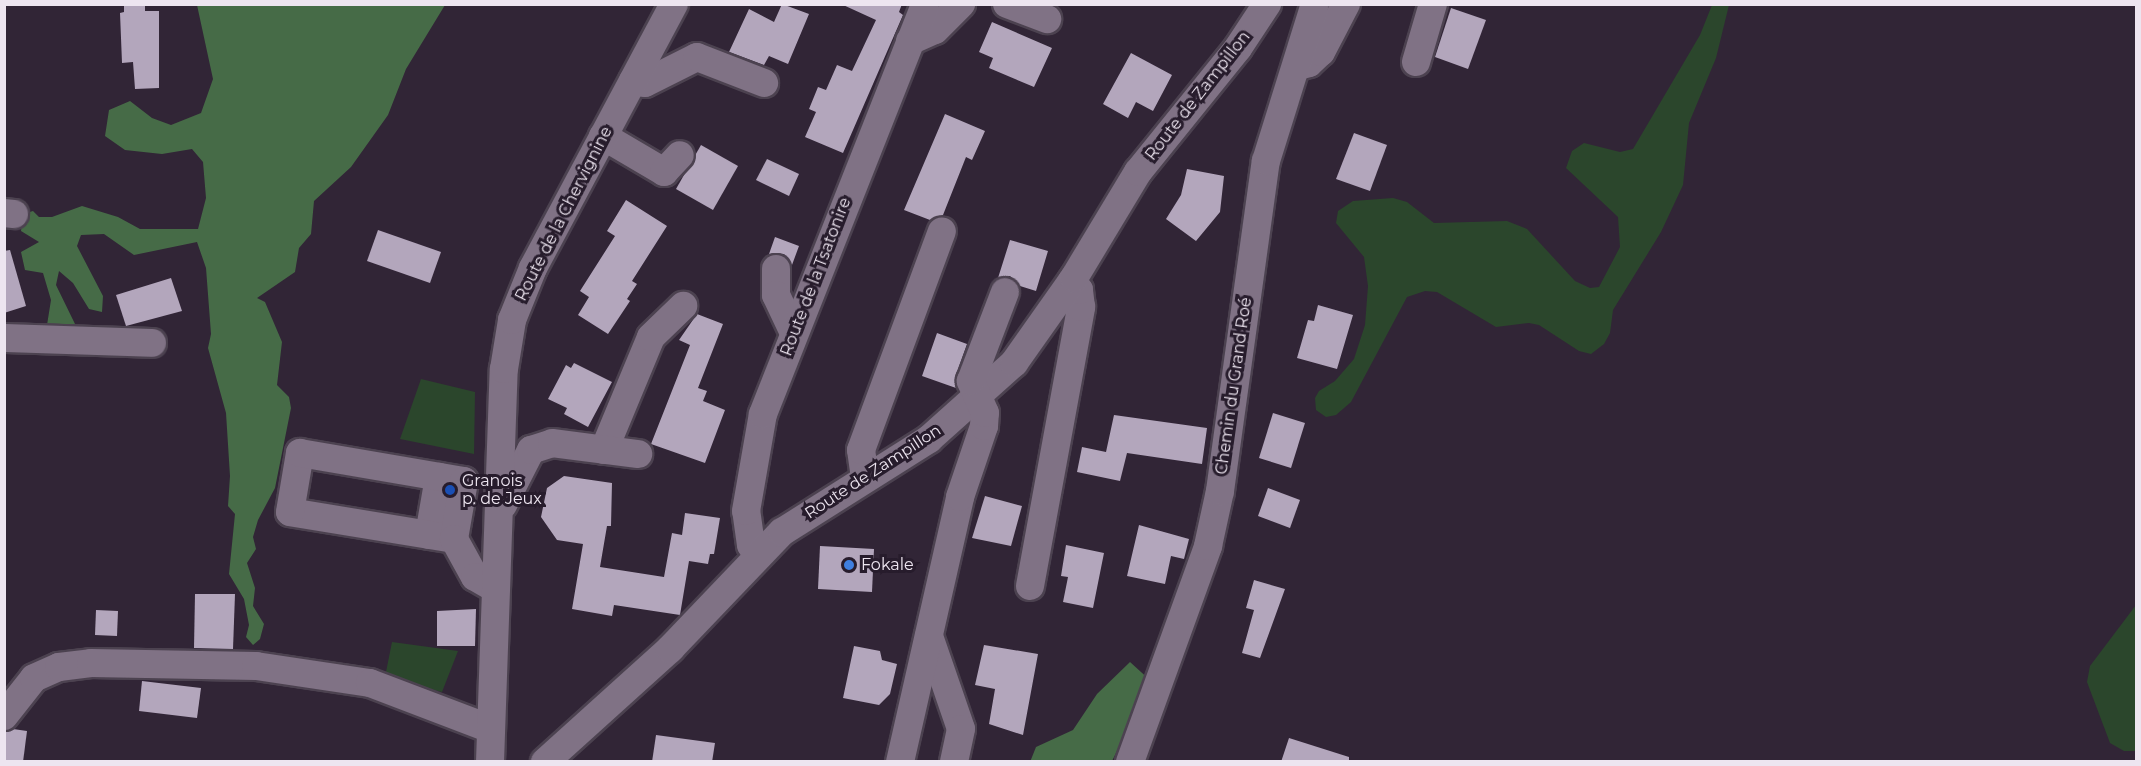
<!DOCTYPE html>
<html>
<head>
<meta charset="utf-8">
<style>
	body { margin:0 }
	#map { position:relative; width:2141px; height:766px; overflow:hidden; background:#312536; font-family:Montserrat,sans-serif }
	div>[style] { position:absolute }
	[style*='--x'] { left:calc(var(--x)*1px); top:calc(var(--y)*1px); width:calc(var(--w)*1px); rotate:calc(var(--a)*1deg) }
	.green>* { inset:0; background:#2b462c }
	.forest>* { inset:0; background:#466b47 }
	.building>* { inset:0; background:#b3a6bc }
	.roads { filter:drop-shadow(2px 0 #4c4250) drop-shadow(-2px 0 #4c4250) drop-shadow(0 2px #4c4250) drop-shadow(0 -2px #4c4250) }
	.minor>* { height:28px; margin:-14px; padding:0 14px; transform-origin:14px; border-radius:14px; background:#807285 }
	.dots>* { width:16px; height:16px; translate:-50% -50%; box-sizing:border-box; border:3px solid #271c2c; border-radius:50% }
	span { translate:-50% -50%; white-space:nowrap; text-align:center; line-height:1.15; -webkit-text-stroke:6px #271c2c; paint-order:stroke }
	.street-label { font-size:16px; color:#ede5f0 }
	.poi-label { font-size:16px; color:#ede5f0 }
	.left { translate:0 -50%; text-align:left }
	.frame { position:absolute; inset:0; border:6px solid #ede5f0; pointer-events:none }
</style>
</head>
<body>
<div id="map">
	<div class="green">
		<i style="clip-path:polygon(1712px 5px,1729px 5px,1716px 58px,1689px 123px,1683px 185px,1661px 232px,1613px 310px,1610px 333px,1604px 344px,1591px 354px,1579px 351px,1539px 325px,1529px 323px,1496px 327px,1437px 292px,1425px 291px,1407px 297px,1351px 402px,1336px 415px,1326px 417px,1316px 410px,1315px 398px,1319px 391px,1335px 381px,1354px 359px,1365px 325px,1368px 286px,1364px 257px,1336px 223px,1338px 211px,1353px 201px,1393px 198px,1407px 202px,1434px 223px,1507px 221px,1527px 229px,1575px 281px,1590px 288px,1599px 287px,1620px 247px,1618px 217px,1566px 168px,1572px 151px,1584px 143px,1620px 152px,1633px 149px,1700px 35px)"></i>
		<i style="clip-path:polygon(421px 379px,475px 392px,474px 454px,400px 439px)"></i>
		<i style="clip-path:polygon(2136px 605px,2136px 751px,2124px 751px,2110px 743px,2087px 682px,2090px 666px)"></i>
		<i style="clip-path:polygon(392px 642px,458px 651px,442px 692px,385px 677px)"></i>
	</div>
	<div class="forest">
		<i style="clip-path:polygon(197px 5px,445px 5px,406px 69px,388px 115px,351px 167px,314px 201px,311px 234px,299px 248px,295px 272px,257px 298px,265px 302px,282px 342px,277px 385px,289px 397px,291px 408px,275px 488px,258px 520px,253px 537px,256px 549px,247px 563px,255px 588px,253px 606px,264px 624px,260px 639px,253px 645px,246px 637px,249px 625px,244px 599px,229px 574px,235px 514px,228px 506px,230px 476px,226px 413px,208px 348px,211px 334px,206px 268px,197px 242px,134px 255px,104px 234px,81px 235px,77px 246px,103px 296px,102px 312px,89px 309px,73px 283px,59px 271px,56px 285px,75px 324px,55px 331px,47px 325px,51px 300px,43px 273px,25px 270px,21px 252px,39px 242px,21px 231px,23px 214px,33px 211px,39px 217px,52px 217px,82px 206px,118px 217px,140px 229px,198px 229px,206px 198px,203px 162px,192px 149px,162px 154px,125px 150px,105px 136px,109px 110px,130px 101px,152px 118px,171px 125px,201px 113px,213px 79px)"></i>
		<i style="clip-path:polygon(1130px 662px,1152px 682px,1112px 761px,1030px 762px,1036px 747px,1073px 730px,1097px 694px)"></i>
	</div>
	<div class="building">
		<i style="clip-path:polygon(124px 4px,145px 4px,145px 11px,159px 11px,159px 88px,135px 89px,133px 62px,122px 63px,120px 13px,124px 12px)"></i>
		<i style="clip-path:polygon(782px 4px,809px 14px,788px 64px,769px 56px,764px 65px,729px 52px,749px 9px,774px 22px)"></i>
		<i style="clip-path:polygon(841px 4px,902px 4px,899px 12px,903px 15px,843px 153px,805px 137px,816px 112px,809px 109px,818px 87px,826px 90px,837px 65px,852px 71px,876px 20px)"></i>
		<i style="clip-path:polygon(1451px 8px,1486px 20px,1468px 69px,1435px 57px)"></i>
		<i style="clip-path:polygon(992px 22px,1052px 48px,1034px 87px,989px 68px,993px 58px,979px 52px)"></i>
		<i style="clip-path:polygon(1131px 53px,1172px 75px,1153px 111px,1136px 102px,1128px 118px,1103px 104px)"></i>
		<i style="clip-path:polygon(945px 114px,985px 131px,972px 160px,966px 157px,943px 215px,930px 220px,904px 210px)"></i>
		<i style="clip-path:polygon(1354px 133px,1387px 145px,1370px 191px,1336px 179px)"></i>
		<i style="clip-path:polygon(701px 145px,738px 166px,713px 210px,676px 189px)"></i>
		<i style="clip-path:polygon(767px 159px,799px 174px,789px 196px,756px 180px)"></i>
		<i style="clip-path:polygon(1187px 169px,1224px 176px,1220px 212px,1196px 241px,1166px 219px,1181px 195px)"></i>
		<i style="clip-path:polygon(626px 200px,667px 226px,632px 281px,637px 284px,627px 299px,630px 301px,608px 334px,578px 315px,589px 297px,580px 291px,615px 236px,607px 231px)"></i>
		<i style="clip-path:polygon(378px 230px,441px 252px,430px 283px,367px 261px)"></i>
		<i style="clip-path:polygon(775px 237px,799px 246px,792px 265px,784px 254px,769px 254px)"></i>
		<i style="clip-path:polygon(1010px 240px,1048px 251px,1036px 291px,1020px 286px,1010px 276px,998px 278px)"></i>
		<i style="clip-path:polygon(10px 250px,26px 306px,4px 313px,4px 251px)"></i>
		<i style="clip-path:polygon(171px 278px,182px 311px,126px 326px,116px 295px)"></i>
		<i style="clip-path:polygon(1318px 305px,1353px 315px,1337px 369px,1297px 358px,1308px 320px,1314px 321px)"></i>
		<i style="clip-path:polygon(697px 314px,723px 324px,698px 388px,707px 391px,703px 401px,725px 410px,705px 463px,651px 444px,690px 345px,679px 340px)"></i>
		<i style="clip-path:polygon(937px 333px,967px 344px,956px 375px,956px 388px,922px 376px)"></i>
		<i style="clip-path:polygon(574px 363px,612px 382px,588px 427px,564px 414px,567px 408px,548px 399px,566px 365px,571px 368px)"></i>
		<i style="clip-path:polygon(1273px 413px,1305px 423px,1291px 468px,1259px 458px)"></i>
		<i style="clip-path:polygon(1114px 415px,1207px 428px,1202px 464px,1127px 453px,1120px 481px,1077px 472px,1082px 447px,1106px 452px)"></i>
		<i style="clip-path:polygon(564px 476px,612px 483px,611px 526px,607px 526px,600px 567px,664px 577px,672px 533px,682px 535px,685px 513px,720px 518px,714px 554px,710px 554px,708px 564px,689px 561px,680px 615px,614px 605px,612px 616px,572px 609px,583px 544px,557px 540px,541px 517px,547px 488px)"></i>
		<i style="clip-path:polygon(1268px 488px,1300px 500px,1290px 528px,1258px 516px)"></i>
		<i style="clip-path:polygon(985px 496px,1022px 506px,1011px 546px,972px 538px)"></i>
		<i style="clip-path:polygon(1139px 525px,1189px 539px,1184px 559px,1171px 556px,1165px 584px,1127px 576px)"></i>
		<i style="clip-path:polygon(1066px 545px,1104px 553px,1093px 608px,1063px 602px,1068px 577px,1061px 576px)"></i>
		<i style="clip-path:polygon(820px 546px,874px 549px,872px 592px,818px 589px)"></i>
		<i style="clip-path:polygon(1254px 580px,1285px 589px,1260px 658px,1242px 653px,1254px 610px,1246px 608px)"></i>
		<i style="clip-path:polygon(195px 594px,235px 594px,233px 649px,194px 648px)"></i>
		<i style="clip-path:polygon(476px 609px,475px 646px,437px 646px,437px 611px)"></i>
		<i style="clip-path:polygon(96px 610px,118px 611px,117px 636px,95px 635px)"></i>
		<i style="clip-path:polygon(984px 645px,1038px 654px,1023px 735px,989px 724px,995px 689px,975px 685px)"></i>
		<i style="clip-path:polygon(854px 646px,880px 651px,882px 660px,897px 664px,890px 694px,879px 705px,843px 698px)"></i>
		<i style="clip-path:polygon(142px 681px,201px 688px,197px 718px,139px 711px)"></i>
		<i style="clip-path:polygon(13px 729px,27px 731px,23px 762px,4px 762px,4px 732px)"></i>
		<i style="clip-path:polygon(656px 735px,715px 743px,712px 762px,652px 762px)"></i>
		<i style="clip-path:polygon(1289px 738px,1349px 757px,1349px 762px,1281px 762px)"></i>
	</div>
	<div class="roads">
		<div class="minor">
			<i style="--x:1007;--y:4;--w:43;--a:20.6"></i>
			<i style="--x:910;--y:41;--w:27;--a:-24"></i>
			<i style="--x:935;--y:30;--w:37;--a:-45"></i>
			<i style="--x:1416;--y:62;--w:60;--a:-73.7"></i>
			<i style="--x:1298;--y:66;--w:11;--a:-15"></i>
			<i style="--x:1309;--y:63;--w:16;--a:-43"></i>
			<i style="--x:1321;--y:52;--w:54;--a:-62.5"></i>
			<i style="--x:633;--y:81;--w:12;--a:9"></i>
			<i style="--x:645;--y:83;--w:58;--a:-26.6"></i>
			<i style="--x:697;--y:57;--w:72;--a:21.2"></i>
			<i style="--x:603;--y:136;--w:71;--a:30.5"></i>
			<i style="--x:664;--y:172;--w:23;--a:-47"></i>
			<i style="--x:4;--y:213;--w:10;--a:6"></i>
			<i style="--x:776;--y:269;--w:26;--a:90"></i>
			<i style="--x:776;--y:295;--w:42;--a:64.7"></i>
			<i style="--x:4;--y:338;--w:148;--a:1.9"></i>
			<i style="--x:604;--y:450;--w:122;--a:-67.4"></i>
			<i style="--x:651;--y:337;--w:45;--a:-44.1"></i>
			<i style="--x:865;--y:478;--w:28;--a:-98"></i>
			<i style="--x:861;--y:450;--w:233;--a:-69.7"></i>
			<i style="--x:503;--y:505;--w:62;--a:-63"></i>
			<i style="--x:531;--y:450;--w:22;--a:-18"></i>
			<i style="--x:552;--y:443;--w:87;--a:7.3"></i>
			<i style="--x:429;--y:535;--w:59;--a:-80.2"></i>
			<i style="--x:454;--y:539;--w:166;--a:-170.7"></i>
			<i style="--x:290;--y:512;--w:60;--a:-80.4"></i>
			<i style="--x:300;--y:453;--w:166;--a:9.7"></i>
			<i style="--x:464;--y:481;--w:59;--a:99.8"></i>
			<i style="--x:454;--y:539;--w:43;--a:61.1"></i>
			<i style="--x:475;--y:577;--w:24;--a:30"></i>
			<i style="--x:758;--y:556;--w:13;--a:-122"></i>
			<i style="--x:751;--y:545;--w:34;--a:-98"></i>
			<i style="--x:746;--y:511;--w:98;--a:-80.1"></i>
			<i style="--x:763;--y:414;--w:441;--a:-68.4"></i>
			<i style="--x:1030;--y:586;--w:284;--a:-79.6"></i>
			<i style="--x:1081;--y:307;--w:17;--a:-97"></i>
			<i style="--x:1079;--y:290;--w:11;--a:-135"></i>
			<i style="--x:929;--y:636;--w:98;--a:71"></i>
			<i style="--x:961;--y:729;--w:34;--a:102"></i>
			<i style="--x:4;--y:716;--w:48;--a:-51.7"></i>
			<i style="--x:34;--y:678;--w:27;--a:-24"></i>
			<i style="--x:59;--y:667;--w:32;--a:-7"></i>
			<i style="--x:91;--y:663;--w:165;--a:1"></i>
			<i style="--x:256;--y:666;--w:115;--a:8.5"></i>
			<i style="--x:370;--y:683;--w:129;--a:20.8"></i>
			<i style="--x:490;--y:762;--w:393;--a:-88"></i>
			<i style="--x:504;--y:369;--w:50;--a:-80.7"></i>
			<i style="--x:512;--y:320;--w:56;--a:-68"></i>
			<i style="--x:533;--y:268;--w:299;--a:-61.9"></i>
			<i style="--x:545;--y:762;--w:169;--a:-42.1"></i>
			<i style="--x:670;--y:649;--w:162;--a:-46.3"></i>
			<i style="--x:782;--y:532;--w:174;--a:-32.3"></i>
			<i style="--x:929;--y:439;--w:114;--a:-41.8"></i>
			<i style="--x:1014;--y:363;--w:104;--a:-54.8"></i>
			<i style="--x:1074;--y:278;--w:124;--a:-58.9"></i>
			<i style="--x:1138;--y:172;--w:159;--a:-51.1"></i>
			<i style="--x:1238;--y:48;--w:53;--a:-56.6"></i>
			<i style="--x:900;--y:762;--w:272;--a:-77.2"></i>
			<i style="--x:960;--y:497;--w:75;--a:-71.3"></i>
			<i style="--x:984;--y:426;--w:13;--a:-86"></i>
			<i style="--x:985;--y:413;--w:35;--a:-114"></i>
			<i style="--x:971;--y:381;--w:95;--a:-69.1"></i>
			<i style="--x:1130;--y:762;--w:230;--a:-70.1"></i>
			<i style="--x:1208;--y:546;--w:56;--a:-77.7"></i>
			<i style="--x:1220;--y:491;--w:333;--a:-82.1"></i>
			<i style="--x:1266;--y:161;--w:164;--a:-72.7"></i>
		</div>
	</div>
	<div class="dots">
		<i style="left:450px;top:490px;background:#1a4fb4"></i>
		<i style="left:849px;top:565px;background:#3f7fe0"></i>
	</div>
	<div class="street-label">
		<span style="left:1198px;top:96px;rotate:-52deg">Route de Zampillon</span>
		<span style="left:564px;top:214px;rotate:-63deg">Route de la Chervignine</span>
		<span style="left:816px;top:277px;rotate:-69deg">Route de la Tsatonire</span>
		<span style="left:1234px;top:386px;rotate:-82deg">Chemin du Grand Roé</span>
		<span style="left:873px;top:472px;rotate:-33deg">Route de Zampillon</span>
	</div>
	<div class="poi-label">
		<span class="left" style="left:462px;top:490px">Granois<br>p. de Jeux</span>
		<span class="left" style="left:861px;top:565px">Fokale</span>
	</div>
	<div class="frame"></div>
</div>
</body>
</html>
